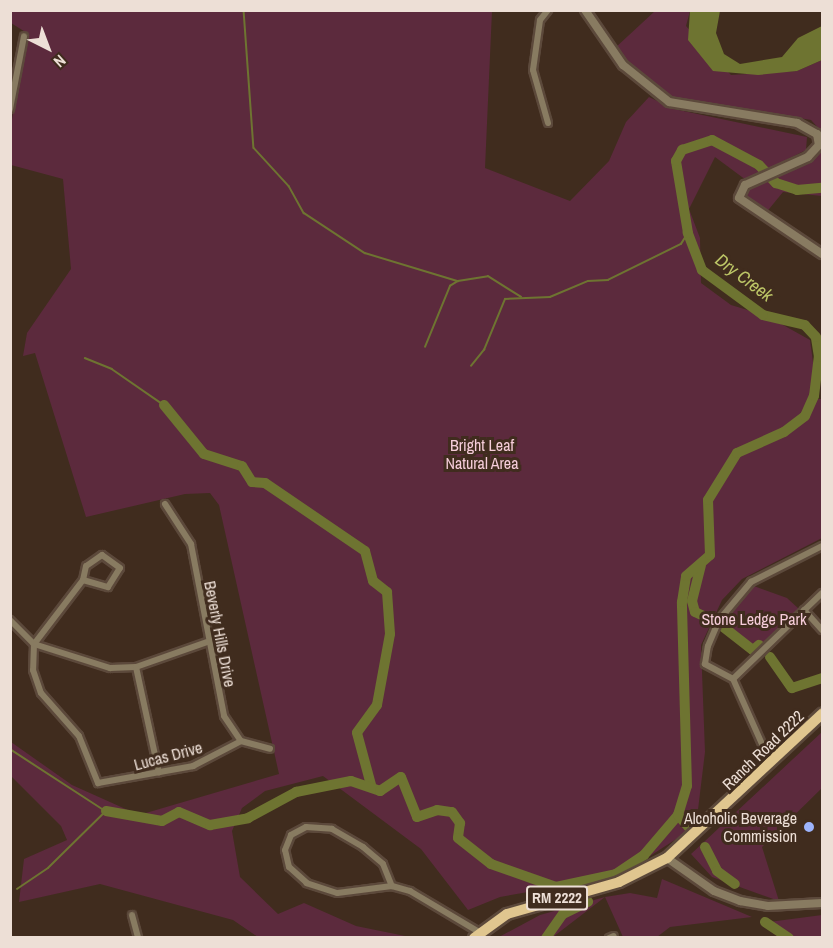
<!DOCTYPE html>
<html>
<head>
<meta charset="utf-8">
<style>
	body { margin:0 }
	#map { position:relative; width:833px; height:948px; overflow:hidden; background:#402c1e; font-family:"Archivo Narrow",sans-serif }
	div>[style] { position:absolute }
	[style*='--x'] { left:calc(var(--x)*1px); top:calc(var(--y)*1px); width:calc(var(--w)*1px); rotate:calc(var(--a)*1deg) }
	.green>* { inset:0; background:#5c2a3d }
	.water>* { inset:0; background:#6e7431 }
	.stream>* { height:1.5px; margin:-0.75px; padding:0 0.75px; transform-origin:0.75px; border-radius:0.75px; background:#6e7431 }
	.river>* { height:10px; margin:-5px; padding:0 5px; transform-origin:5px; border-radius:5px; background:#6e7431 }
	.roads { filter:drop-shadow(2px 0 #5c493b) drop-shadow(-2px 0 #5c493b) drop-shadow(0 2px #5c493b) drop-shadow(0 -2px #5c493b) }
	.minor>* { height:6px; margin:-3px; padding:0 3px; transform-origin:3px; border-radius:3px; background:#887b61 }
	.tertiary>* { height:8px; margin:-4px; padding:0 4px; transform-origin:4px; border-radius:4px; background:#887b61 }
	.primary>* { height:10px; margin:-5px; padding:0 5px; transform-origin:5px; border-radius:5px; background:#e0c68f }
	.dots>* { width:16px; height:16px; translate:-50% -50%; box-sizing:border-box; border:3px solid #402c1e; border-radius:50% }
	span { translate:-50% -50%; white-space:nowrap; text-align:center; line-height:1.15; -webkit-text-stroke:6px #402c1e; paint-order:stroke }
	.shield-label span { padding:2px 4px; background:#402c1e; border:2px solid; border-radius:4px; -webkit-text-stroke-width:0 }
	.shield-label { font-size:15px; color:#eddfd6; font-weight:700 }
	.park-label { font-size:16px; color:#f6cdda }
	.street-label { font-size:16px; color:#eddfd6 }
	.poi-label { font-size:16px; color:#eddfd6 }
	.right { translate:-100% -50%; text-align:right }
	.water-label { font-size:18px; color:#bdc667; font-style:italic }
	.frame { position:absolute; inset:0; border:12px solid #eddfd6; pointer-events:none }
	.north { position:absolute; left:18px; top:18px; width:60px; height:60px; -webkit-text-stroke:4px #402c1e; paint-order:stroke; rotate:138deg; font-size:16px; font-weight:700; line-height:24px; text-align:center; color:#eddfd6 }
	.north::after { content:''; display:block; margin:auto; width:21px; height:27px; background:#eddfd6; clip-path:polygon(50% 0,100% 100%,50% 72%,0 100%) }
</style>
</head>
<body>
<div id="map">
	<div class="green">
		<i style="clip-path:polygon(11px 10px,492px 11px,485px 168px,570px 201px,609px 161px,626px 122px,649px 97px,674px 109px,807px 137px,806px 150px,746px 180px,715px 157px,689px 209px,700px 238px,701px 283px,731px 305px,767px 316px,810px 340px,818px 399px,822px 399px,822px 538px,742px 579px,722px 600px,701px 645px,705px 752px,697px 818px,684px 834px,633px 867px,597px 880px,500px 897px,468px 910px,421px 849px,323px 776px,265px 791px,242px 808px,232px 831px,240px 877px,278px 914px,304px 903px,356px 926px,410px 937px,258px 937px,233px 920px,100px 884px,19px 902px,24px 859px,67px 840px,61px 826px,11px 776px,11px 742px,72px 785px,139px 815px,279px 774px,219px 505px,210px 493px,185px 494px,86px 517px,35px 353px,23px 356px,27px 333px,71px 269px,63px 179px,11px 165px,11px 125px,27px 33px,11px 23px)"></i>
		<i style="clip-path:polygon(655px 11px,690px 11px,686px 26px,731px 75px,797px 71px,822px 60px,822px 132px,811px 120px,669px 97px,633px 71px,615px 48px)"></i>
		<i style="clip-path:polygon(822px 145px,822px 196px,783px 192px,765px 214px,745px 198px,751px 185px,811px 159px)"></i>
		<i style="clip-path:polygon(751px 585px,787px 598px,799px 609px,752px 656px,721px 621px)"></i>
		<i style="clip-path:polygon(822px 732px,822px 788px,762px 847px,779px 901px,712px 877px,691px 854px)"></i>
		<i style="clip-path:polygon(662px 879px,752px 917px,670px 927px,657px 937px,623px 937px,605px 897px,553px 937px,499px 937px,540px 915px,605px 897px,630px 893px,657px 898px)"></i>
		<i style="clip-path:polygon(822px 915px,822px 937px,783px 937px,769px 922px)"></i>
	</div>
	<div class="water">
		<i style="clip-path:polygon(690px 11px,720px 11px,716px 33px,724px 54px,740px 64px,782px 57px,798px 38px,822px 26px,822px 60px,797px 71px,758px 75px,713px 71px,688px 40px)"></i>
	</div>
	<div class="stream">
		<i style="--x:244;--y:10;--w:138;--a:85.9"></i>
		<i style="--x:254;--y:148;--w:52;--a:47.4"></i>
		<i style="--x:289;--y:186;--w:31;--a:61"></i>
		<i style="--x:304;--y:213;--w:73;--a:33.3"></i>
		<i style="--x:365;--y:253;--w:97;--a:16.8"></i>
		<i style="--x:425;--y:347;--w:66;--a:-67.7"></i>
		<i style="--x:450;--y:286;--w:9;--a:-32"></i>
		<i style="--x:458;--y:281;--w:30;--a:-9"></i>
		<i style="--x:488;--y:276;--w:39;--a:32"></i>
		<i style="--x:85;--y:358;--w:29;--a:22"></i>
		<i style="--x:112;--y:369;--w:63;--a:34.7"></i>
		<i style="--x:471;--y:366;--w:21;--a:-51"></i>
		<i style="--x:484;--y:350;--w:55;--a:-67.6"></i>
		<i style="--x:505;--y:299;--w:45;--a:-2.5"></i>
		<i style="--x:550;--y:297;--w:41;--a:-22.8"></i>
		<i style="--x:588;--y:281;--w:20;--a:-3"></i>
		<i style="--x:608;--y:280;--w:81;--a:-26.3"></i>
		<i style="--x:681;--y:244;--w:13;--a:-58"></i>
		<i style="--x:10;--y:749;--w:112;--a:33"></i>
		<i style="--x:17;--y:889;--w:37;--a:-34"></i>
		<i style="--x:48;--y:868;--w:81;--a:-44.5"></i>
	</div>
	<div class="river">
		<i style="--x:164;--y:405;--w:63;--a:50.8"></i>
		<i style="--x:204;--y:454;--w:40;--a:18"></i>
		<i style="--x:242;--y:466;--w:19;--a:58"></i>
		<i style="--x:252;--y:482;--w:13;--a:4"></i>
		<i style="--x:265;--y:483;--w:121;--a:34.2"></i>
		<i style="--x:365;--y:551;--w:31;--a:75"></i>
		<i style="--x:373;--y:581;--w:18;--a:38"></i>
		<i style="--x:387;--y:592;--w:42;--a:85.9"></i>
		<i style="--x:390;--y:634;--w:72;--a:100.4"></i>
		<i style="--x:377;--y:705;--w:34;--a:126"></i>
		<i style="--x:357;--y:733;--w:54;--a:74.9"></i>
		<i style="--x:701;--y:565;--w:37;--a:104"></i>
		<i style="--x:692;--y:601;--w:11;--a:75"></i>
		<i style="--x:695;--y:612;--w:19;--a:25"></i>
		<i style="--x:722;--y:626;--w:39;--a:38"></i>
		<i style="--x:753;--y:650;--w:8;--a:-40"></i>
		<i style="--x:770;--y:657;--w:38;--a:55"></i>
		<i style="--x:792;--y:688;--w:32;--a:-18"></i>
		<i style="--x:106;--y:811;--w:57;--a:10.1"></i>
		<i style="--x:162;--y:821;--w:19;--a:-28"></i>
		<i style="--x:179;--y:812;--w:34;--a:23"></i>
		<i style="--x:210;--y:825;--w:39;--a:-10"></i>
		<i style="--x:248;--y:818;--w:55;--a:-28.4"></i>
		<i style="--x:296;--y:792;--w:56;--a:-11.3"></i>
		<i style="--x:351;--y:781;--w:31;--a:19"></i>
		<i style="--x:380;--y:791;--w:25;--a:-34"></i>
		<i style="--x:401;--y:777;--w:43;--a:68.2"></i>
		<i style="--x:417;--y:817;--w:21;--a:-19"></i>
		<i style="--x:437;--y:810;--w:15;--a:8"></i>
		<i style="--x:452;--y:812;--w:14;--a:54"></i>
		<i style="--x:460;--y:823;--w:15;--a:98"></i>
		<i style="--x:458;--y:838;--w:42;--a:38.2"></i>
		<i style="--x:491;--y:864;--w:69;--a:19.5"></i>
		<i style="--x:556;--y:887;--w:61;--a:-12.2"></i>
		<i style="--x:616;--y:874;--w:34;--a:-34"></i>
		<i style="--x:644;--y:855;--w:52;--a:-49.6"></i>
		<i style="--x:678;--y:815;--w:30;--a:-73"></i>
		<i style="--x:687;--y:786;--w:184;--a:-91.6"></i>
		<i style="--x:682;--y:602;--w:26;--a:-81"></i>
		<i style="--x:686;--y:576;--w:32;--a:-41"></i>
		<i style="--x:710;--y:555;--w:55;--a:-92.1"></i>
		<i style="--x:708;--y:500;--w:55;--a:-58.3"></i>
		<i style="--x:737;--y:453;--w:51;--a:-24.1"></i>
		<i style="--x:784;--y:432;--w:26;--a:-37"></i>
		<i style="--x:805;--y:416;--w:22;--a:-66"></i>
		<i style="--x:814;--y:396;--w:39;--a:-83"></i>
		<i style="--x:819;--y:357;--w:20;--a:-99"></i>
		<i style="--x:816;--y:337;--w:16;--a:-133"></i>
		<i style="--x:805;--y:325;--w:43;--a:-166.6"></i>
		<i style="--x:763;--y:315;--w:76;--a:-143.6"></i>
		<i style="--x:702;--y:270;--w:40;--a:-111"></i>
		<i style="--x:688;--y:233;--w:73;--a:-99.5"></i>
		<i style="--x:676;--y:161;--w:13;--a:-61"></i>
		<i style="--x:682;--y:150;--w:32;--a:-18"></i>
		<i style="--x:712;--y:140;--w:53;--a:28"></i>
		<i style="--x:759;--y:165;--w:25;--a:47"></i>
		<i style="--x:776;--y:183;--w:22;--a:18"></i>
		<i style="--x:797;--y:190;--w:25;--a:-5"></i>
		<i style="--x:678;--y:815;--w:20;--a:49"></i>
		<i style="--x:705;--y:847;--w:27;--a:63"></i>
		<i style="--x:717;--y:871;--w:22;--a:36"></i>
		<i style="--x:765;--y:922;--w:29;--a:34"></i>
		<i style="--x:546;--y:938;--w:29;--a:-55"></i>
		<i style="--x:563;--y:914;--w:28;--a:-26"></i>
	</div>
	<div class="roads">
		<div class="minor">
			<i style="--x:10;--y:109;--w:74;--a:-79.1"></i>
			<i style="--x:548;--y:123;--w:55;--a:-105.8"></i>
			<i style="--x:533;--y:70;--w:50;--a:-82"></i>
			<i style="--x:540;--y:20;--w:13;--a:-51"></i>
			<i style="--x:165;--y:504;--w:48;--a:57"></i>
			<i style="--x:191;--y:544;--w:175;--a:79.1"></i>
			<i style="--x:224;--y:716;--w:30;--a:56"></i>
			<i style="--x:241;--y:741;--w:30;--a:15"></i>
			<i style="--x:83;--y:580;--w:26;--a:16"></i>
			<i style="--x:108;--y:587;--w:22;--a:-58"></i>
			<i style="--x:120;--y:568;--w:22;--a:-144"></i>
			<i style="--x:102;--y:555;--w:19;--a:145"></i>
			<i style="--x:86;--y:566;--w:14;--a:102"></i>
			<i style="--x:83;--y:580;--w:81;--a:127.4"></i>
			<i style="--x:34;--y:644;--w:26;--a:92"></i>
			<i style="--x:33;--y:670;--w:24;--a:71"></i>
			<i style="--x:41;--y:693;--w:57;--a:48.5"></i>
			<i style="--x:79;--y:736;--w:51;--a:68"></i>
			<i style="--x:98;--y:783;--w:97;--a:-10.1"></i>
			<i style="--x:193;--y:766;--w:54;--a:-27.5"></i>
			<i style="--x:804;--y:610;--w:27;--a:48"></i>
			<i style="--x:10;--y:620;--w:34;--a:45"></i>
			<i style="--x:34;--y:644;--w:80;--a:17.5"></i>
			<i style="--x:110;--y:668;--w:26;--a:-2"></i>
			<i style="--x:136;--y:667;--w:75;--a:-19.4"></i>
			<i style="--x:136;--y:667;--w:108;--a:77.8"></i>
			<i style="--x:733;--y:679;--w:124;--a:-44"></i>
			<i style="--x:770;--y:762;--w:91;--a:-114"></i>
			<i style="--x:733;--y:679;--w:32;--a:-152"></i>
			<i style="--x:705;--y:664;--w:18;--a:-81"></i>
			<i style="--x:708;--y:646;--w:28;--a:-67"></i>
			<i style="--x:719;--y:620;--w:50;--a:-49.9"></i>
			<i style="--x:751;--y:582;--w:80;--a:-26.9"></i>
			<i style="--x:306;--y:827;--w:26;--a:4"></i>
			<i style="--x:332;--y:829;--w:36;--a:30"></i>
			<i style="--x:363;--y:847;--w:26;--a:40"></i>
			<i style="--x:383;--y:864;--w:24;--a:68"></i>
			<i style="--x:392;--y:886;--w:55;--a:172.7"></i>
			<i style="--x:337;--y:893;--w:32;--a:-162"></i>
			<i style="--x:307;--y:883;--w:24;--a:-138"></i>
			<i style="--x:289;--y:867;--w:17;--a:-103"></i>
			<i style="--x:285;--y:850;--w:16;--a:-68"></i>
			<i style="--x:291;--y:835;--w:17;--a:-28"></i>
			<i style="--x:392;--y:886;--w:19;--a:16"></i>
			<i style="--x:410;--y:891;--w:80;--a:30.7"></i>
			<i style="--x:132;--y:915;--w:24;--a:75"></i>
			<i style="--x:609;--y:938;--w:5;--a:-22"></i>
		</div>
		<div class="tertiary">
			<i style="--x:585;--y:10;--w:67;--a:55.4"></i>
			<i style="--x:623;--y:65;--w:59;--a:38.8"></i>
			<i style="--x:669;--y:102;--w:130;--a:9.3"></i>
			<i style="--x:797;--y:123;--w:23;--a:29"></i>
			<i style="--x:817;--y:134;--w:11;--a:80"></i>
			<i style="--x:819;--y:145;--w:16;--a:133"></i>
			<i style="--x:808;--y:157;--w:69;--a:156"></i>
			<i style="--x:745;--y:185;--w:14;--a:115"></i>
			<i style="--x:739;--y:198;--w:100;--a:34"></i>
			<i style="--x:667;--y:858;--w:57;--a:35.1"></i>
			<i style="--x:714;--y:891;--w:28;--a:21"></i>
			<i style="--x:740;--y:901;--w:28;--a:10"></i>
			<i style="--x:768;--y:906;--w:54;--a:-3.2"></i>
		</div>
		<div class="primary">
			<i style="--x:474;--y:938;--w:41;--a:-36"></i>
			<i style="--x:507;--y:914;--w:116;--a:-15.9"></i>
			<i style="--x:619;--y:882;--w:54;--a:-26.6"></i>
			<i style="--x:667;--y:858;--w:212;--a:-42.9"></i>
		</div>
	</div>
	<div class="dots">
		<i style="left:809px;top:827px;background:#9db4fd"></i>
	</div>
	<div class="shield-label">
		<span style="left:557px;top:898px">RM 2222</span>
	</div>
	<div class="park-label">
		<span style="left:482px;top:454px">Bright Leaf<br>Natural Area</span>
		<span style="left:754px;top:619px">Stone Ledge Park</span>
	</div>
	<div class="street-label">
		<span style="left:220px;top:634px;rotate:79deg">Beverly Hills Drive</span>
		<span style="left:763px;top:750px;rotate:-44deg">Ranch Road 2222</span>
		<span style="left:168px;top:756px;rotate:-15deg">Lucas Drive</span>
	</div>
	<div class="poi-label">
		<span class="right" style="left:797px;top:827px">Alcoholic Beverage<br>Commission</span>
	</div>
	<div class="water-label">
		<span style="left:744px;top:278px;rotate:37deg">Dry Creek</span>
	</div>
	<div class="frame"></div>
	<div class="north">N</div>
</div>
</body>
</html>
